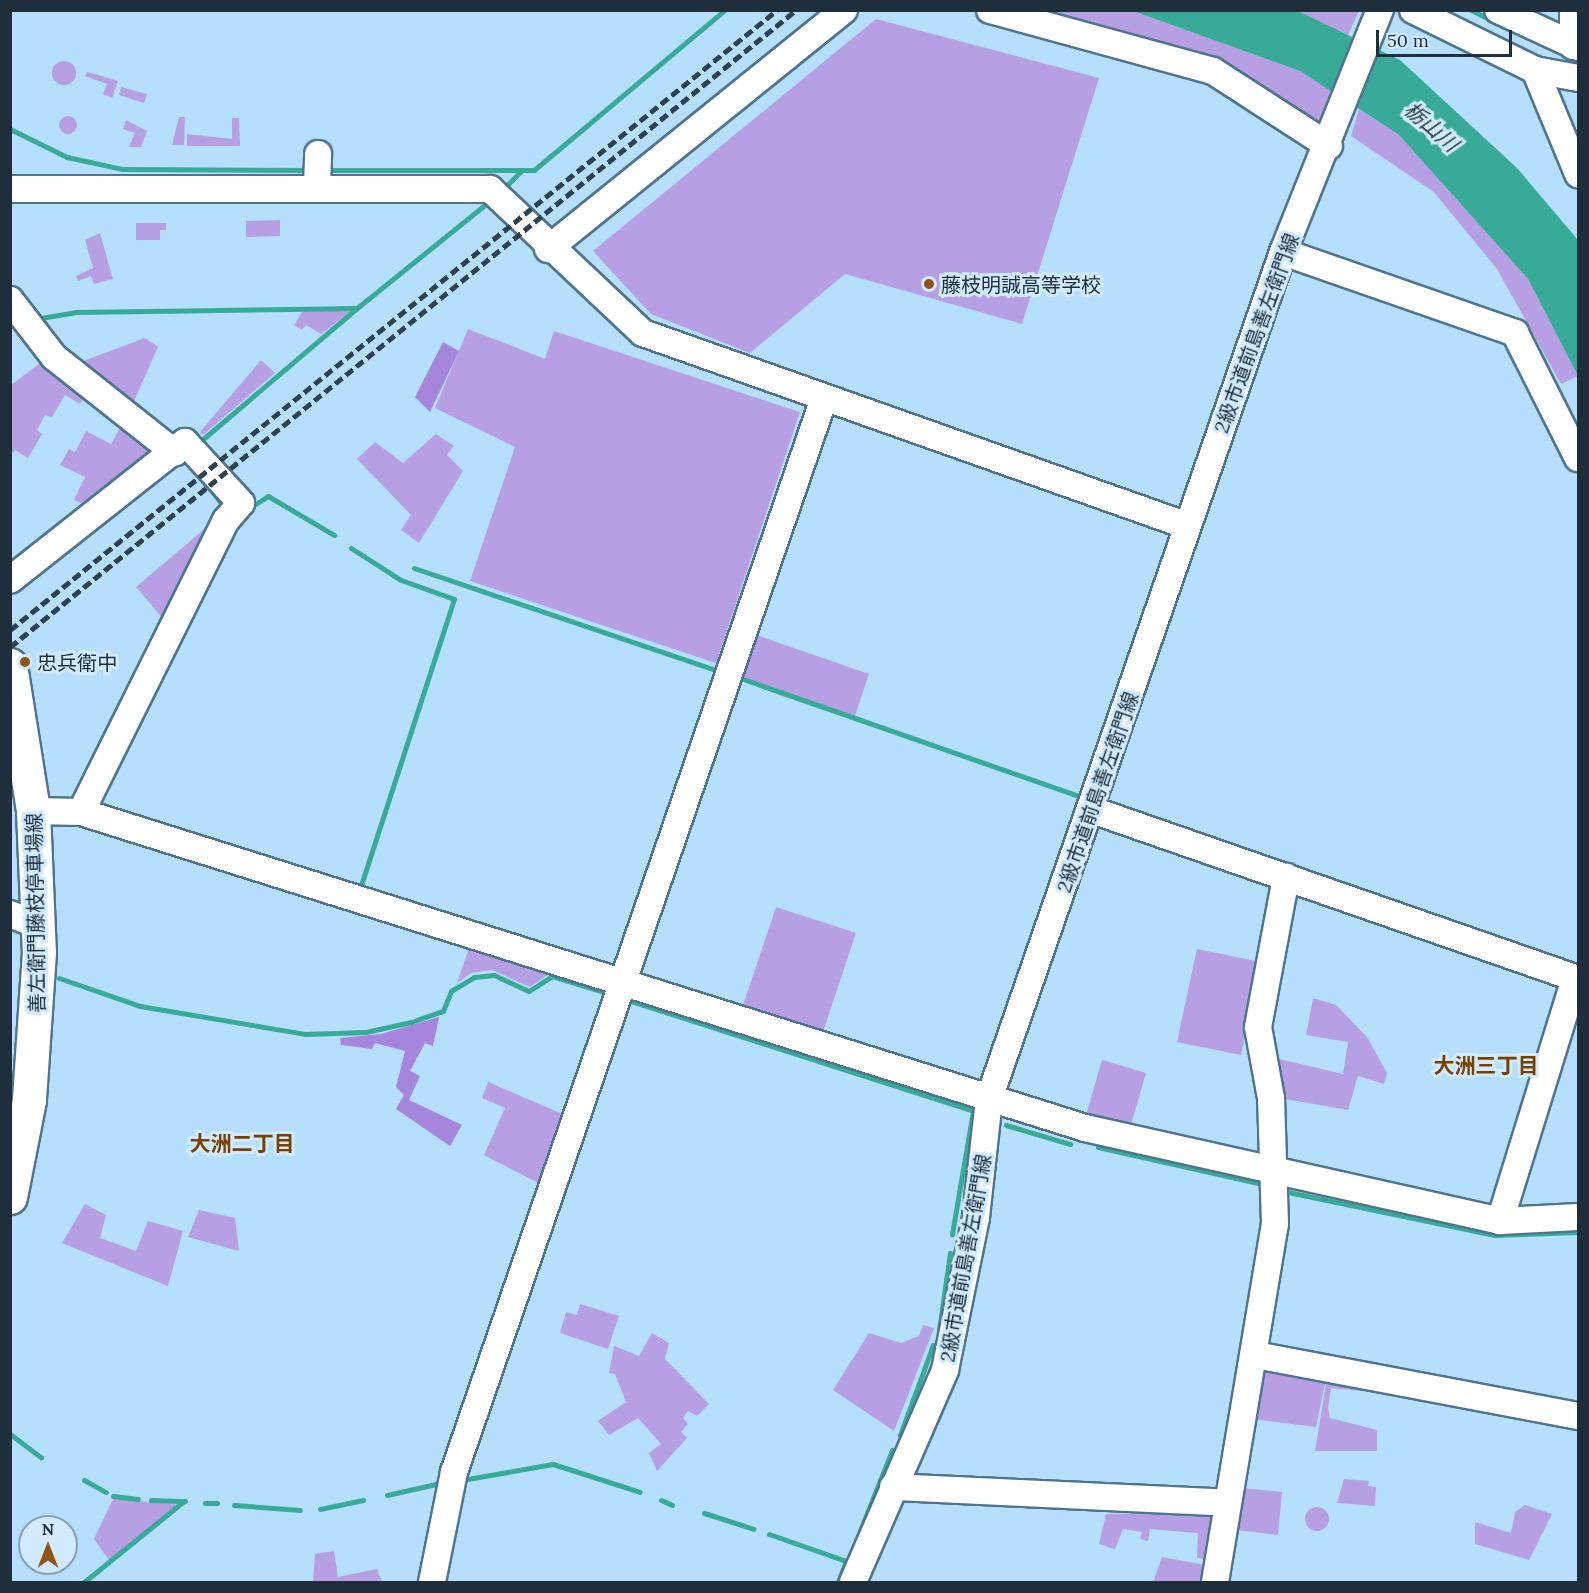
<!DOCTYPE html>
<html>
<head>
<meta charset="utf-8">
<style>
	body { margin:0 }
	#map { position:relative; width:1589px; height:1593px; overflow:hidden; background:#b6dffe; font-family:Lora,"Noto Sans JP",serif }
	div>[style] { position:absolute }
	[style*='--x'] { left:calc(var(--x)*1px); top:calc(var(--y)*1px); width:calc(var(--w)*1px); rotate:calc(var(--a)*1deg) }
	.green>* { inset:0; background:#b79fe3 }
	.round { border-radius:50% }
	.forest>* { inset:0; background:#a685dd }
	.water>* { inset:0; background:#38aa98 }
	.stream>* { height:5px; margin:-2.5px; padding:0 2.5px; transform-origin:2.5px; border-radius:2.5px; background:#38aa98 }
	.roads { filter:drop-shadow(2px 0 #4e748f) drop-shadow(-2px 0 #4e748f) drop-shadow(0 2px #4e748f) drop-shadow(0 -2px #4e748f) }
	.minor>* { height:26px; margin:-13px; padding:0 13px; transform-origin:13px; border-radius:13px; background:#fff }
	.major>* { height:33px; margin:-16.5px; padding:0 16.5px; transform-origin:16.5px; border-radius:16.5px; background:#fff }
	.rail>* { height:4.5px; margin-top:-2.25px; transform-origin:0; background:repeating-linear-gradient(90deg,#2e414f 0 9px,transparent 0 13.5px) }
	.dots>* { width:16px; height:16px; translate:-50% -50%; box-sizing:border-box; border:3px solid #d1eafd; border-radius:50% }
	span { translate:-50% -50%; white-space:nowrap; text-align:center; line-height:1.15; -webkit-text-stroke:6px #d1eafd; paint-order:stroke }
	.poi-label { font-size:20px; color:#1e2e3a }
	.left { translate:0 -50%; text-align:left }
	.street-label { font-size:20px; color:#1e2e3a }
	.water-label { font-size:21px; color:#223b36; font-style:italic }
	.neighbourhood-label { font-size:21px; color:#774102; font-weight:700 }
	.frame { position:absolute; inset:0; border:12px solid #1e2e3a; pointer-events:none }
	.north { position:absolute; left:18px; top:1515px; width:60px; height:60px; box-sizing:border-box; background:#d1eafd; border:2px solid #899faf; border-radius:50%; rotate:0deg; font-size:16px; font-weight:700; line-height:24px; text-align:center; color:#1e2e3a }
	.north::after { content:''; display:block; margin:auto; width:21px; height:27px; background:#915416; clip-path:polygon(50% 0,100% 100%,50% 72%,0 100%) }
	.scale { position:absolute; left:1376px; top:30px; width:136px; height:27px; box-sizing:border-box; border:3px solid #1e2e3a; border-top:0; padding-left:8px; font-size:18px; line-height:21px; white-space:nowrap; color:#1e2e3a; -webkit-text-stroke:4px #d1eafd; paint-order:stroke }
</style>
</head>
<body>
<div id="map">
	<div class="green">
		<i style="clip-path:polygon(1042px 11px,1133px 11px,1300px 71px,1331px 90px,1318px 123px,1237px 71px,1138px 35px)"></i>
		<i style="clip-path:polygon(1298px 11px,1359px 11px,1348px 35px)"></i>
		<i style="clip-path:polygon(876px 19px,1099px 78px,1022px 324px,845px 274px,750px 353px,651px 314px,593px 251px)"></i>
		<i class="round" style="left:52px;top:61px;width:24px;height:24px"></i>
		<i style="clip-path:polygon(87px 72px,118px 81px,112px 98px,103px 94px,107px 84px,85px 76px)"></i>
		<i style="clip-path:polygon(121px 87px,147px 94px,144px 103px,119px 95px)"></i>
		<i style="clip-path:polygon(1359px 109px,1398px 134px,1528px 279px,1578px 376px,1561px 384px,1497px 269px,1434px 192px,1351px 136px)"></i>
		<i class="round" style="left:59px;top:116px;width:18px;height:18px"></i>
		<i style="clip-path:polygon(179px 117px,185px 117px,184px 145px,172px 145px)"></i>
		<i style="clip-path:polygon(232px 118px,239px 118px,240px 146px,187px 146px,187px 134px,232px 139px)"></i>
		<i style="clip-path:polygon(126px 120px,147px 131px,141px 147px,129px 147px,135px 133px,123px 129px)"></i>
		<i style="clip-path:polygon(280px 220px,280px 236px,246px 237px,246px 221px)"></i>
		<i style="clip-path:polygon(136px 223px,166px 223px,166px 230px,160px 230px,160px 240px,136px 240px)"></i>
		<i style="clip-path:polygon(100px 233px,113px 279px,94px 284px,91px 276px,78px 281px,76px 276px,93px 268px,85px 240px)"></i>
		<i style="clip-path:polygon(303px 311px,351px 311px,321px 334px,306px 325px,302px 330px,294px 325px)"></i>
		<i style="clip-path:polygon(468px 329px,545px 359px,554px 331px,800px 412px,716px 663px,470px 581px,515px 447px,435px 408px)"></i>
		<i style="clip-path:polygon(145px 338px,158px 347px,131px 408px,78px 363px)"></i>
		<i style="clip-path:polygon(261px 360px,275px 373px,203px 435px,200px 432px)"></i>
		<i style="clip-path:polygon(43px 361px,86px 394px,80px 404px,65px 395px,52px 417px,45px 415px,37px 430px,42px 434px,28px 458px,15px 450px,11px 455px,11px 385px)"></i>
		<i style="clip-path:polygon(120px 428px,158px 451px,94px 508px,74px 500px,85px 477px,60px 465px,69px 449px,75px 452px,86px 431px,111px 444px)"></i>
		<i style="clip-path:polygon(436px 434px,454px 446px,447px 455px,463px 471px,419px 543px,401px 530px,411px 515px,357px 459px,375px 442px,403px 463px)"></i>
		<i style="clip-path:polygon(208px 526px,214px 532px,165px 621px,136px 587px)"></i>
		<i style="clip-path:polygon(753px 634px,869px 674px,855px 716px,739px 676px)"></i>
		<i style="clip-path:polygon(776px 907px,856px 933px,823px 1032px,743px 1005px)"></i>
		<i style="clip-path:polygon(470px 945px,555px 970px,530px 987px,492px 970px,471px 973px,457px 983px)"></i>
		<i style="clip-path:polygon(1197px 949px,1261px 962px,1241px 1055px,1177px 1042px)"></i>
		<i style="clip-path:polygon(1313px 998px,1336px 1005px,1367px 1037px,1387px 1073px,1384px 1084px,1358px 1076px,1348px 1110px,1280px 1098px,1271px 1057px,1343px 1074px,1348px 1042px,1306px 1035px)"></i>
		<i style="clip-path:polygon(1102px 1060px,1146px 1073px,1130px 1128px,1086px 1115px)"></i>
		<i style="clip-path:polygon(488px 1082px,567px 1116px,544px 1186px,484px 1155px,505px 1108px,482px 1098px)"></i>
		<i style="clip-path:polygon(85px 1204px,106px 1215px,100px 1238px,136px 1251px,148px 1221px,183px 1231px,168px 1286px,62px 1243px)"></i>
		<i style="clip-path:polygon(199px 1210px,235px 1218px,239px 1251px,188px 1237px)"></i>
		<i style="clip-path:polygon(580px 1304px,619px 1316px,608px 1349px,560px 1333px,566px 1312px,577px 1315px)"></i>
		<i style="clip-path:polygon(923px 1325px,934px 1328px,894px 1431px,833px 1390px,869px 1333px,901px 1343px,919px 1336px)"></i>
		<i style="clip-path:polygon(652px 1333px,669px 1343px,665px 1359px,709px 1404px,697px 1416px,688px 1411px,683px 1418px,688px 1424px,681px 1432px,687px 1438px,657px 1471px,649px 1453px,661px 1444px,638px 1418px,609px 1435px,598px 1421px,626px 1402px,615px 1374px,609px 1373px,614px 1346px,639px 1356px)"></i>
		<i style="clip-path:polygon(1263px 1371px,1326px 1379px,1316px 1427px,1253px 1419px)"></i>
		<i style="clip-path:polygon(1327px 1378px,1374px 1386px,1373px 1392px,1331px 1388px,1328px 1408px,1330px 1418px,1377px 1430px,1377px 1451px,1315px 1451px)"></i>
		<i style="clip-path:polygon(1344px 1479px,1369px 1481px,1368px 1486px,1376px 1487px,1375px 1506px,1337px 1503px)"></i>
		<i style="clip-path:polygon(1241px 1488px,1282px 1492px,1278px 1535px,1236px 1530px)"></i>
		<i style="clip-path:polygon(113px 1499px,175px 1504px,177px 1509px,109px 1560px,94px 1539px)"></i>
		<i style="clip-path:polygon(1525px 1505px,1552px 1514px,1529px 1560px,1475px 1544px,1475px 1522px,1511px 1533px,1515px 1512px)"></i>
		<i class="round" style="left:1305px;top:1507px;width:24px;height:24px"></i>
		<i style="clip-path:polygon(1214px 1513px,1208px 1559px,1197px 1558px,1198px 1533px,1150px 1529px,1148px 1541px,1140px 1539px,1142px 1532px,1123px 1529px,1115px 1549px,1099px 1544px,1106px 1514px)"></i>
		<i style="clip-path:polygon(334px 1551px,338px 1577px,377px 1569px,382px 1582px,313px 1582px,315px 1554px)"></i>
		<i style="clip-path:polygon(1162px 1557px,1205px 1565px,1201px 1582px,1153px 1582px)"></i>
	</div>
	<div class="forest">
		<i style="clip-path:polygon(443px 342px,459px 351px,430px 412px,415px 397px)"></i>
		<i style="clip-path:polygon(439px 1017px,433px 1046px,425px 1043px,410px 1071px,420px 1076px,409px 1100px,462px 1125px,450px 1146px,396px 1109px,404px 1095px,396px 1087px,405px 1051px,375px 1043px,372px 1049px,341px 1045px,340px 1038px,381px 1034px)"></i>
	</div>
	<div class="water">
		<i style="clip-path:polygon(1133px 11px,1298px 11px,1400px 60px,1517px 168px,1578px 240px,1578px 376px,1528px 279px,1398px 134px,1300px 71px)"></i>
	</div>
	<div class="stream">
		<i style="--x:1471;--y:10;--w:25;--a:26"></i>
		<i style="--x:10;--y:129;--w:64;--a:26.2"></i>
		<i style="--x:67;--y:157;--w:56;--a:12.3"></i>
		<i style="--x:122;--y:169;--w:188;--a:0.3"></i>
		<i style="--x:325;--y:170;--w:209;--a:0"></i>
		<i style="--x:534;--y:170;--w:249;--a:-40"></i>
		<i style="--x:502;--y:190;--w:28;--a:-45"></i>
		<i style="--x:35;--y:319;--w:42;--a:-9.7"></i>
		<i style="--x:76;--y:312;--w:281;--a:-0.8"></i>
		<i style="--x:357;--y:308;--w:172;--a:-38.9"></i>
		<i style="--x:196;--y:445;--w:211;--a:-40.4"></i>
		<i style="--x:207;--y:485;--w:29;--a:52"></i>
		<i style="--x:251;--y:507;--w:20;--a:-33"></i>
		<i style="--x:268;--y:496;--w:77;--a:30.6"></i>
		<i style="--x:351;--y:548;--w:59;--a:32.6"></i>
		<i style="--x:401;--y:580;--w:56;--a:19.7"></i>
		<i style="--x:454;--y:599;--w:305;--a:108"></i>
		<i style="--x:414;--y:568;--w:318;--a:18.7"></i>
		<i style="--x:740;--y:678;--w:359;--a:19.2"></i>
		<i style="--x:59;--y:978;--w:86;--a:19.1"></i>
		<i style="--x:140;--y:1006;--w:167;--a:9.6"></i>
		<i style="--x:305;--y:1034;--w:61;--a:-1.9"></i>
		<i style="--x:366;--y:1032;--w:46;--a:-12.5"></i>
		<i style="--x:411;--y:1022;--w:34;--a:-19"></i>
		<i style="--x:443;--y:1011;--w:22;--a:-68"></i>
		<i style="--x:451;--y:991;--w:27;--a:-31"></i>
		<i style="--x:474;--y:977;--w:20;--a:-6"></i>
		<i style="--x:494;--y:975;--w:38;--a:25"></i>
		<i style="--x:529;--y:991;--w:27;--a:-33"></i>
		<i style="--x:552;--y:976;--w:58;--a:17.2"></i>
		<i style="--x:631;--y:1001;--w:359;--a:17.8"></i>
		<i style="--x:973;--y:1111;--w:125;--a:99.7"></i>
		<i style="--x:1006;--y:1125;--w:67;--a:16.5"></i>
		<i style="--x:1098;--y:1147;--w:172;--a:12.7"></i>
		<i style="--x:1283;--y:1191;--w:216;--a:11.8"></i>
		<i style="--x:1494;--y:1235;--w:84;--a:-2"></i>
		<i style="--x:939;--y:1330;--w:78;--a:-81.9"></i>
		<i style="--x:10;--y:1434;--w:39;--a:37"></i>
		<i style="--x:900;--y:1435;--w:96;--a:-69.9"></i>
		<i style="--x:84;--y:1480;--w:25;--a:29"></i>
		<i style="--x:462;--y:1480;--w:92;--a:-10"></i>
		<i style="--x:553;--y:1464;--w:91;--a:17.8"></i>
		<i style="--x:387;--y:1495;--w:50;--a:-12.7"></i>
		<i style="--x:113;--y:1496;--w:25;--a:7"></i>
		<i style="--x:151;--y:1500;--w:34;--a:2"></i>
		<i style="--x:661;--y:1500;--w:12;--a:24"></i>
		<i style="--x:205;--y:1503;--w:12;--a:0"></i>
		<i style="--x:234;--y:1505;--w:66;--a:4.3"></i>
		<i style="--x:320;--y:1509;--w:44;--a:-11.8"></i>
		<i style="--x:704;--y:1513;--w:52;--a:17.7"></i>
		<i style="--x:769;--y:1534;--w:82;--a:19.3"></i>
		<i style="--x:846;--y:1561;--w:22;--a:111"></i>
		<i style="--x:856;--y:1541;--w:98;--a:-68.4"></i>
		<i style="--x:84;--y:1582;--w:129;--a:-39"></i>
	</div>
	<div class="roads">
		<div class="minor">
			<i style="--x:990;--y:10;--w:231;--a:15.3"></i>
			<i style="--x:1213;--y:71;--w:138;--a:32.9"></i>
			<i style="--x:1413;--y:10;--w:136;--a:26.2"></i>
			<i style="--x:1535;--y:70;--w:113;--a:67.5"></i>
			<i style="--x:1498;--y:10;--w:88;--a:24.8"></i>
			<i style="--x:1573;--y:46;--w:36;--a:-90"></i>
			<i style="--x:1535;--y:70;--w:44;--a:10.5"></i>
			<i style="--x:317;--y:187;--w:33;--a:-88"></i>
			<i style="--x:10;--y:189;--w:480;--a:0"></i>
			<i style="--x:490;--y:189;--w:210;--a:43.3"></i>
			<i style="--x:643;--y:333;--w:578;--a:19.5"></i>
			<i style="--x:548;--y:249;--w:380;--a:-38.9"></i>
			<i style="--x:1283;--y:252;--w:246;--a:19.2"></i>
			<i style="--x:1515;--y:333;--w:140;--a:63.3"></i>
			<i style="--x:10;--y:300;--w:72;--a:52.3"></i>
			<i style="--x:54;--y:357;--w:154;--a:38.4"></i>
			<i style="--x:10;--y:580;--w:223;--a:-38.3"></i>
			<i style="--x:185;--y:442;--w:83;--a:47.4"></i>
			<i style="--x:241;--y:503;--w:23;--a:131"></i>
			<i style="--x:226;--y:520;--w:326;--a:116.4"></i>
			<i style="--x:1092;--y:810;--w:515;--a:19.17"></i>
			<i style="--x:33;--y:811;--w:48;--a:1.2"></i>
			<i style="--x:81;--y:812;--w:1053;--a:17.47"></i>
			<i style="--x:1085;--y:1128;--w:425;--a:12.6"></i>
			<i style="--x:1500;--y:1221;--w:78;--a:-2.9"></i>
			<i style="--x:10;--y:914;--w:31;--a:22"></i>
			<i style="--x:1500;--y:1221;--w:254;--a:-72.8"></i>
			<i style="--x:1255;--y:1355;--w:329;--a:10.7"></i>
			<i style="--x:893;--y:1487;--w:334;--a:2.7"></i>
			<i style="--x:432;--y:1582;--w:112;--a:-78.7"></i>
			<i style="--x:454;--y:1472;--w:1136;--a:-70.99"></i>
			<i style="--x:853;--y:1582;--w:231;--a:-66.5"></i>
			<i style="--x:945;--y:1370;--w:156;--a:-78.5"></i>
			<i style="--x:976;--y:1217;--w:119;--a:-83.7"></i>
			<i style="--x:989;--y:1099;--w:897;--a:-70.86"></i>
			<i style="--x:1283;--y:252;--w:261;--a:-68.2"></i>
			<i style="--x:1215;--y:1582;--w:363;--a:-80.5"></i>
			<i style="--x:1275;--y:1224;--w:126;--a:-91.8"></i>
			<i style="--x:1271;--y:1098;--w:72;--a:-100.4"></i>
			<i style="--x:1258;--y:1027;--w:153;--a:-79.4"></i>
		</div>
		<div class="major">
			<i style="--x:10;--y:665;--w:148;--a:81"></i>
			<i style="--x:33;--y:811;--w:141;--a:87.6"></i>
			<i style="--x:39;--y:952;--w:148;--a:93.9"></i>
			<i style="--x:29;--y:1100;--w:99;--a:101.1"></i>
		</div>
	</div>
	<div class="rail">
		<i style="--x:10;--y:630;--w:986;--a:-38.95"></i>
		<i style="--x:10;--y:647;--w:1012;--a:-39.02"></i>
	</div>
	<div class="dots">
		<i style="left:929px;top:284px;background:#915416"></i>
		<i style="left:25px;top:662px;background:#915416"></i>
	</div>
	<div class="poi-label">
		<span class="left" style="left:941px;top:284px">藤枝明誠高等学校</span>
		<span class="left" style="left:37px;top:662px">忠兵衛中</span>
	</div>
	<div class="street-label">
		<span style="left:1256px;top:333px;rotate:-70deg">2級市道前島善左衛門線</span>
		<span style="left:1097px;top:792px;rotate:-71deg">2級市道前島善左衛門線</span>
		<span style="left:35px;top:913px;rotate:-91deg">善左衛門藤枝停車場線</span>
		<span style="left:965px;top:1258px;rotate:-80deg">2級市道前島善左衛門線</span>
	</div>
	<div class="water-label">
		<span style="left:1431px;top:127px;rotate:41deg">栃山川</span>
	</div>
	<div class="neighbourhood-label">
		<span style="left:1486px;top:1066px">大洲三丁目</span>
		<span style="left:242px;top:1144px">大洲二丁目</span>
	</div>
	<div class="frame"></div>
	<div class="north">N</div>
	<div class="scale">50 m</div>
</div>
</body>
</html>
